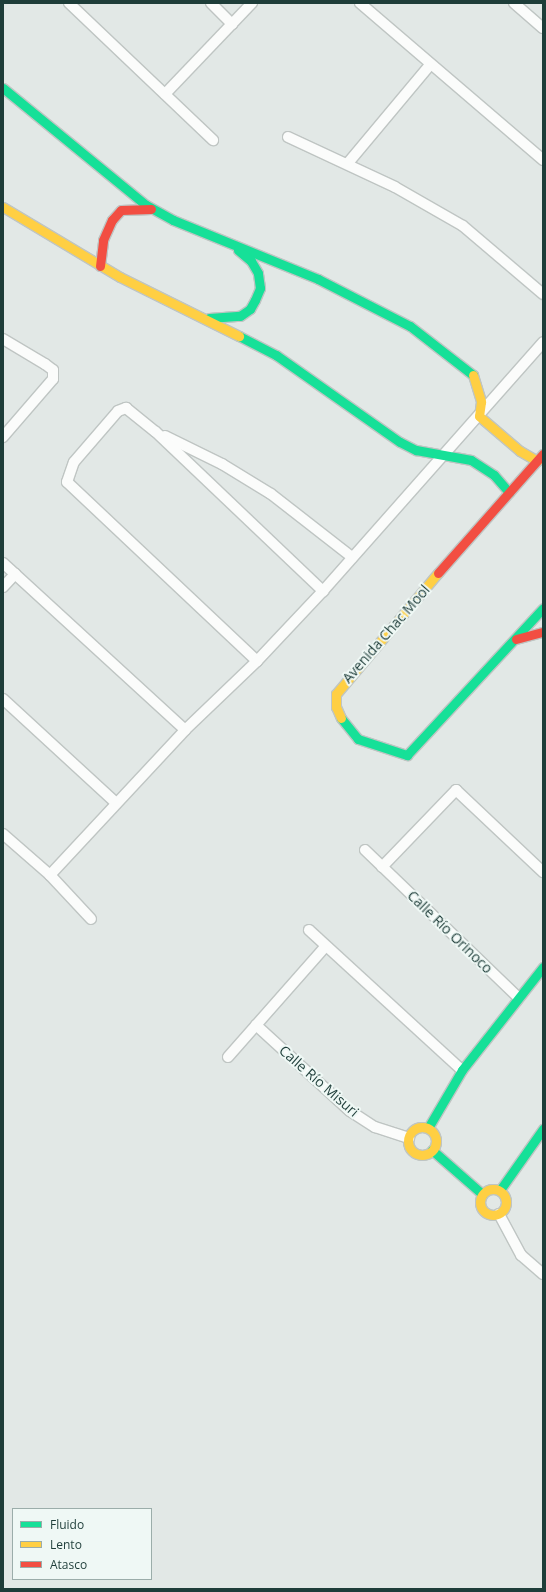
<!DOCTYPE html>
<html>
<head>
<meta charset="utf-8">
<style>
	body { margin:0 }
	#map { position:relative; width:546px; height:1592px; overflow:hidden; background:#e2e8e6; font-family:"Open Sans",sans-serif }
	div>[style] { position:absolute }
	[style*='--x'] { left:calc(var(--x)*1px); top:calc(var(--y)*1px); width:calc(var(--w)*1px); rotate:calc(var(--a)*1deg) }
	.roads { filter:drop-shadow(1px 0 #bfc5c3) drop-shadow(-1px 0 #bfc5c3) drop-shadow(0 1px #bfc5c3) drop-shadow(0 -1px #bfc5c3) }
	.street>* { height:10px; margin:-5px; padding:0 5px; transform-origin:5px; border-radius:5px; background:#fbfcfb }
	.fast>* { height:9px; margin:-4.5px; padding:0 4.5px; transform-origin:4.5px; border-radius:4.5px; background:#16e098 }
	.slow>* { height:9px; margin:-4.5px; padding:0 4.5px; transform-origin:4.5px; border-radius:4.5px; background:#ffcf43 }
	.slow>.ring { margin:-4.5px; padding:0; box-sizing:content-box; background:none; border:9px solid #ffcf43; border-radius:50% }
	.jam>* { height:9px; margin:-4.5px; padding:0 4.5px; transform-origin:4.5px; border-radius:4.5px; background:#f24e42 }
	span { translate:-50% -50%; white-space:nowrap; text-align:center; line-height:1.15; -webkit-text-stroke:4px #eff8f5; paint-order:stroke }
	.street-label { font-size:14px; color:#1e3d39 }
	.frame { position:absolute; inset:0; border:4px solid #1e3d39; pointer-events:none }
	.legend { position:absolute; left:12px; top:1508px; width:140px; height:72px; box-sizing:border-box; background:#eff8f5; border:1px solid #9badaa; margin:0; padding:5px 7px; list-style:none; font-size:12px; color:#1e3d39 }
	.legend li { display:flex; align-items:center; gap:8px; height:20px }
	.legend b { width:20px; border:1px solid #9badaa }
</style>
</head>
<body>
<div id="map">
	<div class="roads">
		<div class="street">
			<i style="--x:69;--y:3;--w:199;--a:43.6"></i>
			<i style="--x:211;--y:3;--w:30;--a:45"></i>
			<i style="--x:360;--y:3;--w:241;--a:40.6"></i>
			<i style="--x:514;--y:3;--w:38;--a:41"></i>
			<i style="--x:165;--y:94;--w:126;--a:-46.3"></i>
			<i style="--x:288;--y:137;--w:118;--a:25"></i>
			<i style="--x:395;--y:187;--w:78;--a:29.8"></i>
			<i style="--x:463;--y:226;--w:105;--a:40.4"></i>
			<i style="--x:348;--y:163;--w:128;--a:-50.1"></i>
			<i style="--x:3;--y:339;--w:49;--a:30.8"></i>
			<i style="--x:45;--y:364;--w:10;--a:37"></i>
			<i style="--x:53;--y:370;--w:9;--a:90"></i>
			<i style="--x:53;--y:379;--w:77;--a:130.8"></i>
			<i style="--x:165;--y:436;--w:64;--a:26.2"></i>
			<i style="--x:222;--y:464;--w:57;--a:31.5"></i>
			<i style="--x:271;--y:494;--w:103;--a:37.9"></i>
			<i style="--x:3;--y:563;--w:247;--a:42.5"></i>
			<i style="--x:3;--y:587;--w:18;--a:-47"></i>
			<i style="--x:257;--y:661;--w:261;--a:-136.7"></i>
			<i style="--x:67;--y:482;--w:21;--a:-71"></i>
			<i style="--x:74;--y:462;--w:67;--a:-49.2"></i>
			<i style="--x:118;--y:411;--w:9;--a:-21"></i>
			<i style="--x:126;--y:408;--w:38;--a:39"></i>
			<i style="--x:156;--y:432;--w:231;--a:43.6"></i>
			<i style="--x:3;--y:699;--w:154;--a:42.6"></i>
			<i style="--x:3;--y:834;--w:62;--a:41.1"></i>
			<i style="--x:50;--y:875;--w:60;--a:47"></i>
			<i style="--x:365;--y:850;--w:212;--a:43.9"></i>
			<i style="--x:382;--y:867;--w:107;--a:-46.1"></i>
			<i style="--x:456;--y:790;--w:120;--a:43.3"></i>
			<i style="--x:50;--y:875;--w:198;--a:-47"></i>
			<i style="--x:185;--y:730;--w:100;--a:-43.8"></i>
			<i style="--x:257;--y:661;--w:96;--a:-46.7"></i>
			<i style="--x:323;--y:591;--w:332;--a:-48.5"></i>
			<i style="--x:309;--y:930;--w:207;--a:42.5"></i>
			<i style="--x:256;--y:1025;--w:127;--a:42.5"></i>
			<i style="--x:350;--y:1111;--w:30;--a:33"></i>
			<i style="--x:375;--y:1127;--w:36;--a:18"></i>
			<i style="--x:228;--y:1057;--w:147;--a:-48.6"></i>
			<i style="--x:499;--y:1214;--w:47;--a:61.8"></i>
			<i style="--x:521;--y:1255;--w:29;--a:41"></i>
		</div>
		<div class="fast">
			<i style="--x:3;--y:88;--w:185;--a:39.3"></i>
			<i style="--x:146;--y:205;--w:31;--a:29"></i>
			<i style="--x:173;--y:220;--w:157;--a:22.1"></i>
			<i style="--x:318;--y:279;--w:103;--a:27.1"></i>
			<i style="--x:410;--y:326;--w:80;--a:37.9"></i>
			<i style="--x:209;--y:318;--w:31;--a:-4"></i>
			<i style="--x:240;--y:316;--w:12;--a:-35"></i>
			<i style="--x:250;--y:309;--w:10;--a:-61"></i>
			<i style="--x:255;--y:300;--w:13;--a:-67"></i>
			<i style="--x:260;--y:288;--w:15;--a:-98"></i>
			<i style="--x:258;--y:273;--w:14;--a:-120"></i>
			<i style="--x:251;--y:261;--w:17;--a:-140"></i>
			<i style="--x:239;--y:336;--w:42;--a:27.2"></i>
			<i style="--x:276;--y:355;--w:151;--a:35.1"></i>
			<i style="--x:400;--y:442;--w:18;--a:27"></i>
			<i style="--x:416;--y:450;--w:56;--a:10.3"></i>
			<i style="--x:471;--y:460;--w:27;--a:33"></i>
			<i style="--x:494;--y:475;--w:23;--a:49"></i>
			<i style="--x:341;--y:718;--w:27;--a:51"></i>
			<i style="--x:358;--y:739;--w:52;--a:18.1"></i>
			<i style="--x:407;--y:755;--w:200;--a:-47.2"></i>
			<i style="--x:428;--y:1128;--w:67;--a:-59.6"></i>
			<i style="--x:462;--y:1070;--w:131;--a:-51.8"></i>
			<i style="--x:432;--y:1150;--w:67;--a:41.3"></i>
			<i style="--x:500;--y:1190;--w:75;--a:-54.8"></i>
		</div>
		<div class="slow">
			<i style="--x:3;--y:207;--w:136;--a:30.9"></i>
			<i style="--x:120;--y:277;--w:133;--a:26.4"></i>
			<i style="--x:473;--y:375;--w:28;--a:73"></i>
			<i style="--x:481;--y:402;--w:14;--a:98"></i>
			<i style="--x:479;--y:416;--w:54;--a:40.5"></i>
			<i style="--x:520;--y:451;--w:20;--a:30"></i>
			<i style="--x:341;--y:718;--w:12;--a:-114"></i>
			<i style="--x:336;--y:707;--w:13;--a:-90"></i>
			<i style="--x:336;--y:694;--w:158;--a:-49.9"></i>
			<i class="ring" style="left:408px;top:1127px;width:19px;height:19px"></i>
			<i class="ring" style="left:480px;top:1189px;width:17px;height:17px"></i>
		</div>
		<div class="jam">
			<i style="--x:100;--y:266;--w:26;--a:-83"></i>
			<i style="--x:103;--y:240;--w:22;--a:-66"></i>
			<i style="--x:112;--y:220;--w:13;--a:-48"></i>
			<i style="--x:121;--y:210;--w:30;--a:-2"></i>
			<i style="--x:438;--y:573;--w:159;--a:-48.6"></i>
			<i style="--x:516;--y:639;--w:28;--a:-15"></i>
		</div>
	</div>
	<div class="street-label">
		<span style="left:386px;top:634px;rotate:-49deg">Avenida Chac Mool</span>
		<span style="left:450px;top:932px;rotate:44deg">Calle Río Orinoco</span>
		<span style="left:319px;top:1081px;rotate:41deg">Calle Río Misuri</span>
	</div>
	<div class="frame"></div>
	<ul class="legend">
	<li><b style="height:5px;background:#16e098"></b>Fluido</li>
	<li><b style="height:5px;background:#ffcf43"></b>Lento</li>
	<li><b style="height:5px;background:#f24e42"></b>Atasco</li>
	</ul>
</div>
</body>
</html>
